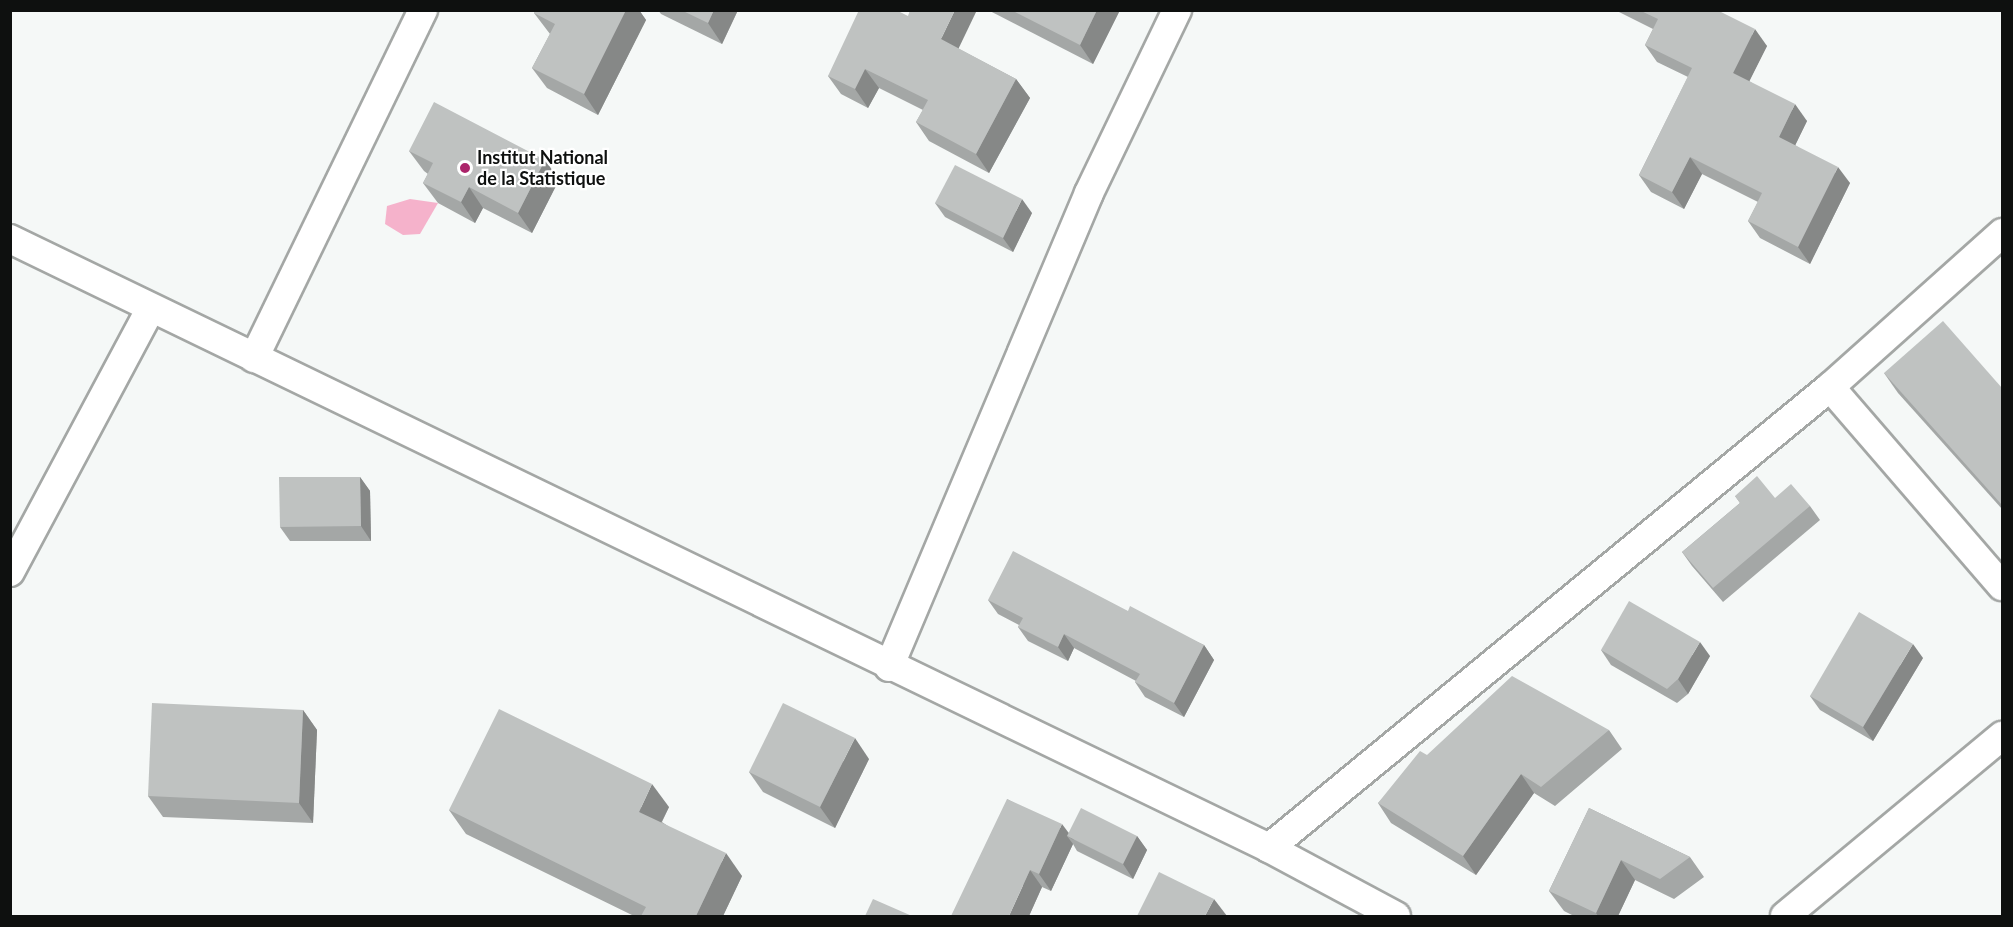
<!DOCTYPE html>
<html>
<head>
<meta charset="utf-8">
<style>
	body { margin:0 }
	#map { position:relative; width:2013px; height:927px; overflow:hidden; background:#f5f8f7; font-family:Lato,sans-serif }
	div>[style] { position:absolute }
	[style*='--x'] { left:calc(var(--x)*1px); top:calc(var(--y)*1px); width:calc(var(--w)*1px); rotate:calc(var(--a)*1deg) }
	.forest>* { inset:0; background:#f5b2cb }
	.roads { filter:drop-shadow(2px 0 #a4a7a5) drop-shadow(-2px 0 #a4a7a5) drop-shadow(0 2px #a4a7a5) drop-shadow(0 -2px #a4a7a5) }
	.minor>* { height:28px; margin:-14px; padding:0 14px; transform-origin:14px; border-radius:14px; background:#fff }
	.wall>* { inset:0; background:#a4a7a6 }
	.shaded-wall>* { inset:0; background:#868887 }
	.building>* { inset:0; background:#bfc2c1 }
	.dots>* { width:16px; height:16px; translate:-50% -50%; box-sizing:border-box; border:3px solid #fff; border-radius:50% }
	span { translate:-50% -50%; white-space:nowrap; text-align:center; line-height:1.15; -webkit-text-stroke:4.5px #fff; paint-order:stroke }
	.poi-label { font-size:18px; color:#0e100f; font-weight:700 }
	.left { translate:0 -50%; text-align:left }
	.frame { position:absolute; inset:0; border:12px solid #0e100f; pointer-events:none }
</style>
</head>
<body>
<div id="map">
	<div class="forest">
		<i style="clip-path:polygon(410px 199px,438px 203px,420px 234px,403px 235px,385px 224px,387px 206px)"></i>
	</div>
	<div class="roads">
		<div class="minor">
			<i style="--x:10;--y:239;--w:1399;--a:25.81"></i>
			<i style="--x:1269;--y:848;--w:144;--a:28.2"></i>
			<i style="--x:254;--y:358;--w:387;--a:-64.1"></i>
			<i style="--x:1830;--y:387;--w:263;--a:49.2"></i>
			<i style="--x:10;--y:572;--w:299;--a:-61.9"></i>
			<i style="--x:889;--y:667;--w:514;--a:-67.12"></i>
			<i style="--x:1089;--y:193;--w:203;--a:-64.3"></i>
			<i style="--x:1269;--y:848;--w:726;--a:-39.41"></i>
			<i style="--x:1830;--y:387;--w:231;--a:-41.8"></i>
			<i style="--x:1785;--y:916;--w:282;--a:-39.7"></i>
		</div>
	</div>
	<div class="wall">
		<i style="clip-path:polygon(536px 10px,639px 10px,646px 20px,598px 115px,547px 88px,532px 68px,550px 34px,534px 13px)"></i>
		<i style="clip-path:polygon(658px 10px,738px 10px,722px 44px,661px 14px)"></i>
		<i style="clip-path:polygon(988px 10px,1120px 10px,1093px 64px)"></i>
		<i style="clip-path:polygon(1615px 10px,1717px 10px,1767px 46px,1749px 81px,1807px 121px,1795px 145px,1850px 183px,1810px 264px,1760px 238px,1748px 221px,1758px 202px,1702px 174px,1684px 209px,1651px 192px,1639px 175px,1688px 77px,1657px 62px,1645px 45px,1653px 29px)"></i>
		<i style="clip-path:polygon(908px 16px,959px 49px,1016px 79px,1030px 98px,989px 173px,929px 141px,916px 122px,923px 110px,879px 88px,868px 108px,841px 94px,828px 76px)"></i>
		<i style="clip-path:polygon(409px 151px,545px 160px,559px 180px,532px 233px,483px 208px,475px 223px,438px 203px,423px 183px,428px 174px,424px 171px)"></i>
		<i style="clip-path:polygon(935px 203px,1032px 213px,1013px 252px,945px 217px)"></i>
		<i style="clip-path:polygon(1884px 373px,2002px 388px,2002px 509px,1898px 393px)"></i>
		<i style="clip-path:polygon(360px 477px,370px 491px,371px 541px,290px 541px,280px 527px)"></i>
		<i style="clip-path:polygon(1735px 496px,1775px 498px,1810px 506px,1820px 520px,1723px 602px,1692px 566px,1682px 552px,1740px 503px)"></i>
		<i style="clip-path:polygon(988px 600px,1128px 611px,1204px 645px,1214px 660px,1184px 717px,1145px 697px,1135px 682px,1136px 681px,1074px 648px,1068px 661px,1028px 641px,1018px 627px,1019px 625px,998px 614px)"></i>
		<i style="clip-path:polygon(1601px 650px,1710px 656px,1688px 694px,1677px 703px,1611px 665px)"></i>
		<i style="clip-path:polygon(1923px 658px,1873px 741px,1820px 710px,1810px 696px)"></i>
		<i style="clip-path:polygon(303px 710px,317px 730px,313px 823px,163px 817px,148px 796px)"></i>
		<i style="clip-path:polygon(1609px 730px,1622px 749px,1555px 806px,1534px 793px,1476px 875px,1391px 823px,1378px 803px,1427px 755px)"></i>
		<i style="clip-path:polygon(869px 759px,835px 828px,763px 792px,749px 772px)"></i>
		<i style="clip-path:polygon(1007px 799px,1069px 833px,1137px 836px,1147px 850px,1133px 879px,1077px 851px,1073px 844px,1051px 891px,1042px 887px,1029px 916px)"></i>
		<i style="clip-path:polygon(669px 807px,662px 822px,742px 876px,723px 916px,634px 916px,466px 834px,449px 810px)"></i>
		<i style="clip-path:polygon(1589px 808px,1690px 857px,1704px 877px,1674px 899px,1635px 880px,1618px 916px,1574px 916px,1564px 911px,1549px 891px)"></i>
	</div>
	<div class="shaded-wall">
		<i style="clip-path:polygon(626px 10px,639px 10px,646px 20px,598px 115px,584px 94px)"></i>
		<i style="clip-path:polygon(714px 10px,738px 10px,722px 44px,708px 23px)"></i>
		<i style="clip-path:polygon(955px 10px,977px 10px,954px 58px,941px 39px)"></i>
		<i style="clip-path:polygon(1097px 10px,1120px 10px,1093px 64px,1080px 45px)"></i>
		<i style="clip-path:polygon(1755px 29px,1767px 46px,1745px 90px,1733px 73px)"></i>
		<i style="clip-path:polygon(865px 69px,879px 88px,868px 108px,855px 89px)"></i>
		<i style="clip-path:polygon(1016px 79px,1030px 98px,989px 173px,976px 154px)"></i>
		<i style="clip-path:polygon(1795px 104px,1807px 121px,1791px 154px,1779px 137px)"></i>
		<i style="clip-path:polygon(1690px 157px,1702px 174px,1684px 209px,1672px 192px)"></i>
		<i style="clip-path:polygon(545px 160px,559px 180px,532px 233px,518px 213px)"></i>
		<i style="clip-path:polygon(1838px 167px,1850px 183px,1810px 264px,1798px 247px)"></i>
		<i style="clip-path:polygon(469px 187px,483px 208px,475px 223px,461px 202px)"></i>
		<i style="clip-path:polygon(1022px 199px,1032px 213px,1013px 252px,1003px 238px)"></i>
		<i style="clip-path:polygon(360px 477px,370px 491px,371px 541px,361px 526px)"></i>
		<i style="clip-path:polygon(1064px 634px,1074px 648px,1068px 661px,1058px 647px)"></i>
		<i style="clip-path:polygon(1700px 642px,1710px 656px,1688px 694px,1678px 679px)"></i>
		<i style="clip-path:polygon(1913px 644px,1923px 658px,1873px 741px,1863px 727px)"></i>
		<i style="clip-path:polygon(1204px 645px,1214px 660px,1184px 717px,1174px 703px)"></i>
		<i style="clip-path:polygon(303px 710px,317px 730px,313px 823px,299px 803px)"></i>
		<i style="clip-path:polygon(855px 738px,869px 759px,835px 828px,820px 807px)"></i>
		<i style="clip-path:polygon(1521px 774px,1534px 793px,1476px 875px,1463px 856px)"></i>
		<i style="clip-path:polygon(652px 784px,669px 807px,655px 835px,639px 812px)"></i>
		<i style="clip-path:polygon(1062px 824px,1074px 840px,1067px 836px,1073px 844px,1051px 891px,1039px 874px)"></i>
		<i style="clip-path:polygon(1137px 836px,1147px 850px,1133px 879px,1123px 864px)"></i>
		<i style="clip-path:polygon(726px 853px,742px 876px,723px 916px,696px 916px)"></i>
		<i style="clip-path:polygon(1621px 860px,1635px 880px,1618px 916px,1598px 916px,1596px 913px)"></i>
		<i style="clip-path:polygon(1030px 870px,1042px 887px,1029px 916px,1009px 916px)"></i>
		<i style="clip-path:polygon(1214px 899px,1227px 916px,1205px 916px)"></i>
	</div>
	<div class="building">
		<i style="clip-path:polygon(536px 10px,626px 10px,584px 94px,532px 68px,555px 24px,534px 13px)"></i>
		<i style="clip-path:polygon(681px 10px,714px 10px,708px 23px)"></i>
		<i style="clip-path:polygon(859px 10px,896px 10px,908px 16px,910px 10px,955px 10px,941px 39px,1016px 79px,976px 154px,916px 122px,928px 100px,865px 69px,855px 89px,828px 76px)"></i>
		<i style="clip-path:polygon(1011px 10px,1097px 10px,1080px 45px)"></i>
		<i style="clip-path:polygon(1639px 10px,1717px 10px,1755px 29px,1733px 73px,1795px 104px,1779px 137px,1838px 167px,1798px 247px,1748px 221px,1762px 193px,1690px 157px,1672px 192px,1639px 175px,1692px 68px,1645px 45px,1658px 19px)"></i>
		<i style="clip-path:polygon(434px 102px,545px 160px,518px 213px,469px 187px,461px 202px,423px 183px,433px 163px,409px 151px)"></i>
		<i style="clip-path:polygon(955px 165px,1022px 199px,1003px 238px,935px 203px)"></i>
		<i style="clip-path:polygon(1943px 321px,2002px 388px,2002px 505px,1884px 373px)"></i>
		<i style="clip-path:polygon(1757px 476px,1775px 498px,1791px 484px,1810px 506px,1713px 588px,1682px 552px,1740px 503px,1735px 496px)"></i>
		<i style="clip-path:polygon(279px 477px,360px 477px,361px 526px,280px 527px)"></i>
		<i style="clip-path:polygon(1013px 551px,1128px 611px,1130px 606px,1204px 645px,1174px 703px,1135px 682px,1140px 674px,1064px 634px,1058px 647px,1018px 627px,1023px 618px,988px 600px)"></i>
		<i style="clip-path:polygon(1629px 601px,1700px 642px,1678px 679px,1667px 689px,1601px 650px)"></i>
		<i style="clip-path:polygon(1859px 612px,1913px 644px,1863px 727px,1810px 696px)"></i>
		<i style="clip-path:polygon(1512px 676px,1609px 730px,1541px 787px,1521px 774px,1463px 856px,1378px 803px,1420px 751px,1427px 755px)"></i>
		<i style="clip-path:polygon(152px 703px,303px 710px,299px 803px,148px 796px)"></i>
		<i style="clip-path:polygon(783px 703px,855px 738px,820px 807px,749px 772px)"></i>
		<i style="clip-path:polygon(499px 709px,652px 784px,639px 812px,726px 853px,696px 916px,641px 916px,646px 907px,449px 810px)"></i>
		<i style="clip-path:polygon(1007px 799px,1062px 824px,1039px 874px,1030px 870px,1009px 916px,951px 916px)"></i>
		<i style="clip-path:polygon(1081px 808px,1137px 836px,1123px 864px,1067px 836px)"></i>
		<i style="clip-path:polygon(1589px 808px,1690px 857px,1660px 879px,1621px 860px,1596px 913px,1549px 891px)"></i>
		<i style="clip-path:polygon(1159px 872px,1214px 899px,1205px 916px,1137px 916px)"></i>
		<i style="clip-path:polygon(873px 899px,912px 916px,865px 916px)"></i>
	</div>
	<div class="dots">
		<i style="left:465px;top:168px;background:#ab246a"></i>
	</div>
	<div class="poi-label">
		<span class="left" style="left:477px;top:168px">Institut National<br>de la Statistique</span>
	</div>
	<div class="frame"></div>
</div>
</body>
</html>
